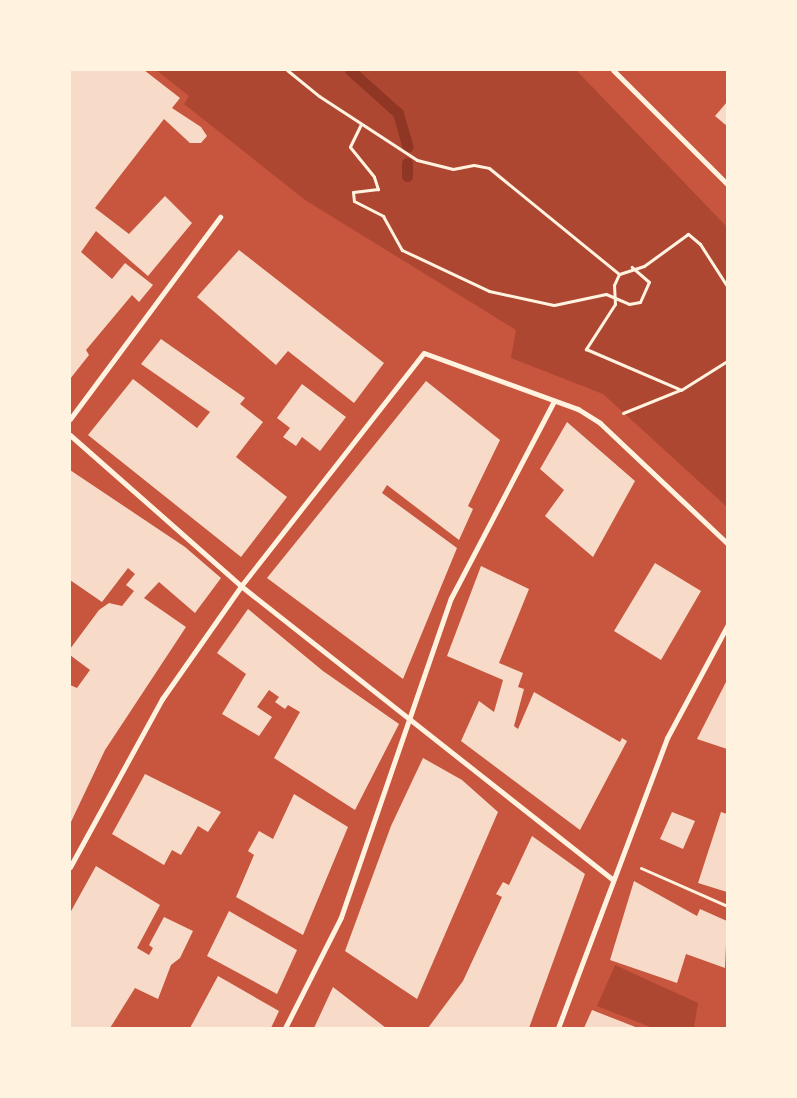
<!DOCTYPE html>
<html>
<head>
<meta charset="utf-8">
<style>
	body { margin:0 }
	#map { position:relative; width:797px; height:1098px; overflow:hidden; background:#c8553d; font-family:Poppins,sans-serif }
	div>[style] { position:absolute }
	[style*='--x'] { left:calc(var(--x)*1px); top:calc(var(--y)*1px); width:calc(var(--w)*1px); rotate:calc(var(--a)*1deg) }
	.green>* { inset:0; background:#ae4732 }
	.stream>* { height:11px; margin:-5.5px; padding:0 5.5px; transform-origin:5.5px; border-radius:5.5px; background:#8f3625 }
	.building>* { inset:0; background:#f7dbc8 }
	.path>* { height:3px; margin:-1.5px; padding:0 1.5px; transform-origin:1.5px; border-radius:1.5px; background:#fff3e0 }
	.minor>* { height:5px; margin:-2.5px; padding:0 2.5px; transform-origin:2.5px; border-radius:2.5px; background:#fff3e0 }
	span { translate:-50% -50%; white-space:nowrap; text-align:center; line-height:1.15; -webkit-text-stroke:4px #fff3e0; paint-order:stroke }
	.frame { position:absolute; inset:0; border:71px solid #fff3e0; pointer-events:none }
</style>
</head>
<body>
<div id="map">
	<div class="green">
		<i style="clip-path:polygon(156px 70px,576px 70px,727px 227px,727px 507px,603px 394px,511px 358px,516px 330px,305px 200px,184px 104px,189px 96px)"></i>
		<i style="clip-path:polygon(615px 965px,698px 1003px,694px 1028px,653px 1028px,597px 1006px)"></i>
	</div>
	<div class="stream">
		<i style="--x:350;--y:70;--w:64;--a:41.9"></i>
		<i style="--x:398;--y:113;--w:35;--a:74"></i>
		<i style="--x:407;--y:163;--w:13;--a:90"></i>
	</div>
	<div class="building">
		<i style="clip-path:polygon(70px 70px,144px 70px,180px 98px,172px 108px,201px 127px,207px 136px,201px 143px,190px 143px,164px 119px,95px 208px,129px 234px,165px 196px,192px 223px,148px 276px,96px 231px,81px 252px,112px 279px,125px 263px,153px 285px,139px 302px,132px 295px,86px 350px,89px 355px,70px 379px)"></i>
		<i style="clip-path:polygon(727px 102px,727px 126px,715px 116px)"></i>
		<i style="clip-path:polygon(239px 250px,384px 363px,354px 403px,288px 351px,276px 365px,197px 297px)"></i>
		<i style="clip-path:polygon(161px 339px,245px 398px,240px 404px,263px 422px,236px 457px,287px 497px,241px 557px,88px 435px,133px 379px,197px 428px,210px 412px,141px 364px)"></i>
		<i style="clip-path:polygon(426px 381px,500px 440px,468px 506px,473px 509px,459px 540px,387px 485px,382px 493px,457px 548px,403px 679px,267px 578px)"></i>
		<i style="clip-path:polygon(302px 384px,346px 417px,320px 451px,302px 437px,296px 446px,283px 437px,290px 428px,277px 418px)"></i>
		<i style="clip-path:polygon(567px 422px,635px 481px,593px 557px,545px 516px,564px 490px,540px 469px)"></i>
		<i style="clip-path:polygon(70px 470px,185px 547px,221px 578px,195px 613px,159px 582px,144px 598px,186px 627px,105px 750px,70px 824px,70px 685px,77px 688px,90px 670px,70px 655px,70px 649px,99px 610px,109px 603px,122px 606px,134px 591px,126px 585px,135px 574px,128px 568px,102px 602px,70px 580px)"></i>
		<i style="clip-path:polygon(655px 563px,701px 591px,661px 660px,614px 631px)"></i>
		<i style="clip-path:polygon(481px 566px,529px 589px,499px 663px,523px 673px,518px 687px,524px 689px,514px 726px,518px 729px,534px 692px,620px 742px,622px 738px,627px 741px,580px 830px,461px 741px,479px 701px,494px 712px,503px 680px,447px 656px)"></i>
		<i style="clip-path:polygon(248px 609px,323px 671px,399px 724px,355px 810px,274px 758px,300px 712px,288px 705px,285px 709px,275px 702px,279px 697px,269px 690px,257px 707px,272px 717px,259px 736px,222px 714px,246px 674px,217px 653px)"></i>
		<i style="clip-path:polygon(727px 680px,727px 749px,697px 739px)"></i>
		<i style="clip-path:polygon(423px 758px,462px 780px,498px 812px,417px 999px,345px 951px,391px 826px)"></i>
		<i style="clip-path:polygon(145px 774px,221px 812px,208px 832px,198px 826px,181px 855px,172px 850px,164px 865px,112px 834px)"></i>
		<i style="clip-path:polygon(294px 794px,348px 827px,303px 935px,236px 897px,254px 855px,248px 851px,259px 831px,273px 839px)"></i>
		<i style="clip-path:polygon(672px 812px,695px 821px,683px 849px,660px 839px)"></i>
		<i style="clip-path:polygon(721px 812px,727px 814px,727px 892px,698px 883px)"></i>
		<i style="clip-path:polygon(532px 836px,585px 874px,529px 1028px,428px 1028px,463px 981px,502px 897px,496px 894px,503px 882px,509px 885px)"></i>
		<i style="clip-path:polygon(96px 866px,160px 905px,137px 948px,149px 955px,153px 948px,149px 945px,164px 917px,193px 931px,180px 958px,171px 965px,158px 999px,135px 988px,110px 1028px,70px 1028px,70px 913px)"></i>
		<i style="clip-path:polygon(634px 881px,697px 916px,700px 909px,727px 921px,725px 968px,686px 954px,677px 983px,610px 960px)"></i>
		<i style="clip-path:polygon(229px 911px,297px 950px,277px 994px,207px 956px)"></i>
		<i style="clip-path:polygon(218px 976px,279px 1011px,271px 1028px,190px 1028px)"></i>
		<i style="clip-path:polygon(333px 987px,386px 1028px,314px 1028px)"></i>
		<i style="clip-path:polygon(592px 1010px,638px 1028px,584px 1028px)"></i>
	</div>
	<div class="path">
		<i style="--x:287;--y:70;--w:41;--a:39.1"></i>
		<i style="--x:319;--y:96;--w:117;--a:33.1"></i>
		<i style="--x:417;--y:160;--w:37;--a:14"></i>
		<i style="--x:453;--y:169;--w:21;--a:-11"></i>
		<i style="--x:474;--y:165;--w:15;--a:11"></i>
		<i style="--x:489;--y:168;--w:168;--a:39.2"></i>
		<i style="--x:361;--y:124;--w:25;--a:116"></i>
		<i style="--x:350;--y:147;--w:38;--a:51"></i>
		<i style="--x:374;--y:177;--w:13;--a:72"></i>
		<i style="--x:378;--y:189;--w:25;--a:173"></i>
		<i style="--x:353;--y:192;--w:9;--a:84"></i>
		<i style="--x:354;--y:201;--w:33;--a:27"></i>
		<i style="--x:383;--y:216;--w:39;--a:61"></i>
		<i style="--x:402;--y:250;--w:96;--a:25.2"></i>
		<i style="--x:489;--y:291;--w:66;--a:12.2"></i>
		<i style="--x:554;--y:305;--w:53;--a:-11.9"></i>
		<i style="--x:606;--y:294;--w:25;--a:23"></i>
		<i style="--x:629;--y:304;--w:11;--a:-10"></i>
		<i style="--x:640;--y:302;--w:22;--a:-66"></i>
		<i style="--x:649;--y:282;--w:23;--a:-139"></i>
		<i style="--x:727;--y:286;--w:50;--a:-122.7"></i>
		<i style="--x:700;--y:244;--w:16;--a:-140"></i>
		<i style="--x:688;--y:234;--w:54;--a:144"></i>
		<i style="--x:644;--y:266;--w:26;--a:162"></i>
		<i style="--x:619;--y:274;--w:12;--a:114"></i>
		<i style="--x:614;--y:285;--w:19;--a:87"></i>
		<i style="--x:615;--y:304;--w:54;--a:122.8"></i>
		<i style="--x:586;--y:349;--w:103;--a:23.3"></i>
		<i style="--x:681;--y:390;--w:54;--a:-32.2"></i>
		<i style="--x:623;--y:413;--w:61;--a:-22"></i>
		<i style="--x:641;--y:868;--w:94;--a:23.8"></i>
	</div>
	<div class="minor">
		<i style="--x:613;--y:70;--w:161;--a:45"></i>
		<i style="--x:70;--y:419;--w:252;--a:-53.4"></i>
		<i style="--x:70;--y:435;--w:228;--a:41.4"></i>
		<i style="--x:241;--y:586;--w:474;--a:38.3"></i>
		<i style="--x:70;--y:867;--w:192;--a:-61.3"></i>
		<i style="--x:162;--y:699;--w:138;--a:-55"></i>
		<i style="--x:241;--y:586;--w:296;--a:-51.9"></i>
		<i style="--x:424;--y:353;--w:164;--a:20"></i>
		<i style="--x:578;--y:409;--w:26;--a:32"></i>
		<i style="--x:600;--y:423;--w:175;--a:43.4"></i>
		<i style="--x:285;--y:1028;--w:124;--a:-63.2"></i>
		<i style="--x:341;--y:917;--w:337;--a:-71"></i>
		<i style="--x:451;--y:598;--w:222;--a:-62.4"></i>
		<i style="--x:558;--y:1028;--w:310;--a:-69.4"></i>
		<i style="--x:667;--y:738;--w:127;--a:-61.8"></i>
	</div>
	<div class="frame"></div>
</div>
</body>
</html>
